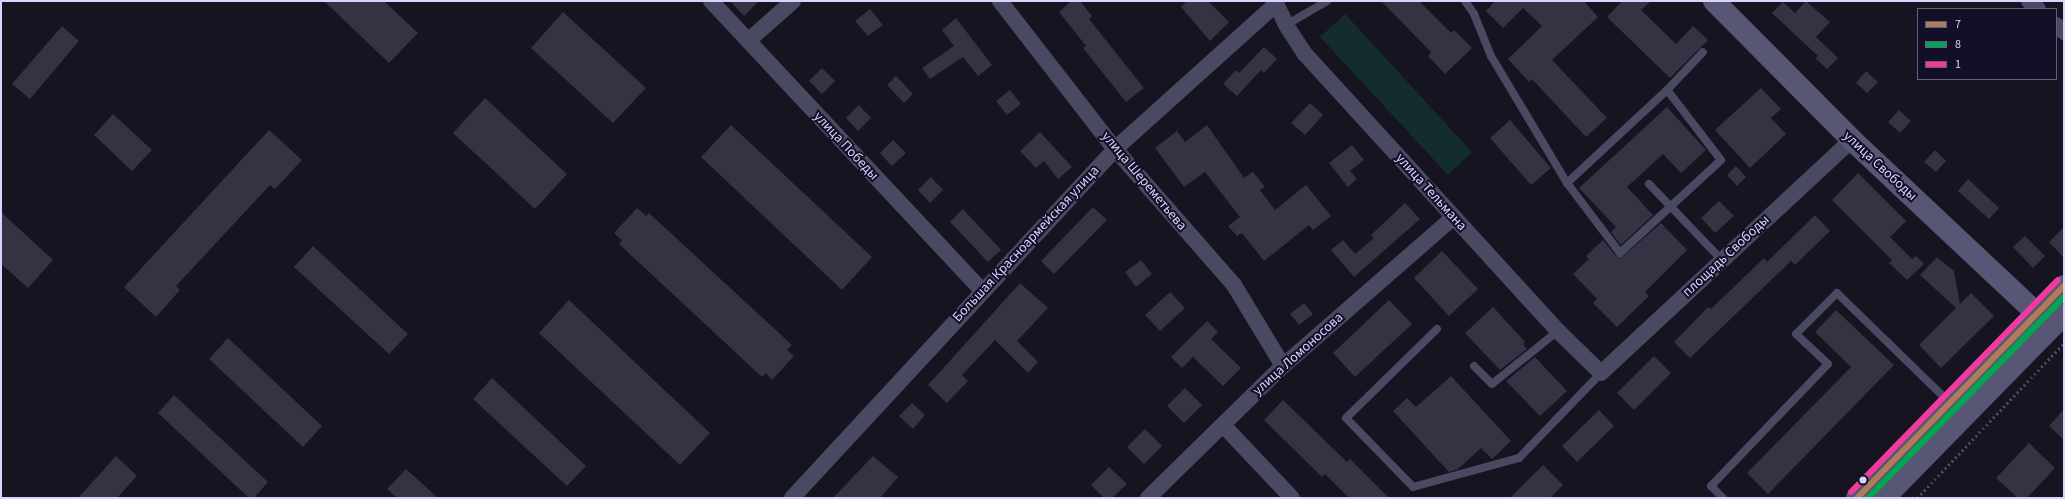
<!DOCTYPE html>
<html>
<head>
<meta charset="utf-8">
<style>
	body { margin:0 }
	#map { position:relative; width:2065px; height:499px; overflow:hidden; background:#161421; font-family:"Source Sans 3",sans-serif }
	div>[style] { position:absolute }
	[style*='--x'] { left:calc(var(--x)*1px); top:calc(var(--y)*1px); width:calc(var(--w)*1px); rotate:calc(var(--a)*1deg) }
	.green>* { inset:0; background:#132c2d }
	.building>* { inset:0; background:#343243 }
	.path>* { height:2.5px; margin-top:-1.25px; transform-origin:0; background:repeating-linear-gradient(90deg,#44505f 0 2px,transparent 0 5px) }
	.lane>* { height:8px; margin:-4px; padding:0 4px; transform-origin:4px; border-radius:4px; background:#4a4962 }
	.street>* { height:16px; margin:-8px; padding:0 8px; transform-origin:8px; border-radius:8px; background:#4a4962 }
	.secondary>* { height:22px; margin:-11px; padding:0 11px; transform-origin:11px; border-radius:11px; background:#575674 }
	.bus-1>* { height:6px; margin:-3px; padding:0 3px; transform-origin:3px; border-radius:3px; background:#b07c57 }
	.bus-2>* { height:6px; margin:-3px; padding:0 3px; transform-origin:3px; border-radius:3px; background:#00a651 }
	.bus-3>* { height:6px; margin:-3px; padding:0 3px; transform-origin:3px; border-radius:3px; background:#f13a9d }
	.dots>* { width:11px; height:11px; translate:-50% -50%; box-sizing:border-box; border:2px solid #130f26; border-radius:50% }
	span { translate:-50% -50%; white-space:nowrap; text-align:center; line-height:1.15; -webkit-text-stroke:4px #130f26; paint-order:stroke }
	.street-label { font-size:14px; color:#d9d4ff }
	.frame { position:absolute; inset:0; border:2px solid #d9d4ff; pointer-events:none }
	.legend { position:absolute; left:1917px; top:8px; width:140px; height:72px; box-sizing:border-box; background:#130f26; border:1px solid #625e7d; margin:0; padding:5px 7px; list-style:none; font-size:12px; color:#d9d4ff }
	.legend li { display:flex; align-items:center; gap:8px; height:20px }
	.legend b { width:20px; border:1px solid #625e7d }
</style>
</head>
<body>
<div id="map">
	<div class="green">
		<i style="clip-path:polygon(1345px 14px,1472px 152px,1448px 175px,1320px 37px)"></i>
	</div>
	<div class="building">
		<i style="clip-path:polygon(324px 1px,384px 1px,418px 33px,389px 63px)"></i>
		<i style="clip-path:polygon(730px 1px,759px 1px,744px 16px)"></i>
		<i style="clip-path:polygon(1071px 1px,1080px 1px,1092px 16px,1089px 19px,1144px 88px,1126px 102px,1083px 48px,1086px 46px,1059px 12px)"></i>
		<i style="clip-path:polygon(1187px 1px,1208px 1px,1229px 22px,1210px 41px,1181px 7px)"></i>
		<i style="clip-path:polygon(1381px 1px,1419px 1px,1451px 33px,1454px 30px,1472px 48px,1445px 74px,1428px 56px,1431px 52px)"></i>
		<i style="clip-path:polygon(1495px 1px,1584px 1px,1598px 17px,1552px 60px,1607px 118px,1586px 137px,1532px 79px,1529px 82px,1508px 59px,1542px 26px,1523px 8px,1503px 28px,1486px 11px)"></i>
		<i style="clip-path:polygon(1622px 1px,1651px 1px,1641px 10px,1676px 44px,1693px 26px,1708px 40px,1670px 78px,1607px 17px)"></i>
		<i style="clip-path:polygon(1806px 1px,1830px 22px,1816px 37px,1838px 58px,1827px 69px,1815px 58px,1818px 56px,1772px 13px,1783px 2px,1795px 13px)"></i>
		<i style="clip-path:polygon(870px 9px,883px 25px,868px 36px,855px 21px)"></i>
		<i style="clip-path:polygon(563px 12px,646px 88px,613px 123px,531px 48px)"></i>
		<i style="clip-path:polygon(956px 18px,992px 65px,978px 76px,963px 57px,930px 79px,922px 68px,954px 46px,942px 30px)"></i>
		<i style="clip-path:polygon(62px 26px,79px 41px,30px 99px,12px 84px)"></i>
		<i style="clip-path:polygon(1264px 47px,1277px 59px,1264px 73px,1261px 70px,1237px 96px,1223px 84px,1236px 70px,1239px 73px)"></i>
		<i style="clip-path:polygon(822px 68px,835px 81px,822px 94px,809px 81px)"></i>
		<i style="clip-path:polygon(1866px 71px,1878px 82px,1867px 93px,1856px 83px)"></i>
		<i style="clip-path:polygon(896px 76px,913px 94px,904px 103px,887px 85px)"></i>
		<i style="clip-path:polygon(1761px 88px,1781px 109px,1771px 118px,1786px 134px,1750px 168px,1715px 130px)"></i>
		<i style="clip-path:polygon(1010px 90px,1021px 104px,1007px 115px,996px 101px)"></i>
		<i style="clip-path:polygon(485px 98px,567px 174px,535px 209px,453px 133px)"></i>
		<i style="clip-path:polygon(1310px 103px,1323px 115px,1305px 135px,1291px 123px)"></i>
		<i style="clip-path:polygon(859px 105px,871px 118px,858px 131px,846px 118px)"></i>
		<i style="clip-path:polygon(1667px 107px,1706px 150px,1681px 173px,1663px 154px,1627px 187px,1653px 215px,1621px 245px,1611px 232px,1616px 227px,1579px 188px)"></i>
		<i style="clip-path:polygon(1899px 110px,1911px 121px,1900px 133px,1888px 122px)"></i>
		<i style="clip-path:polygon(113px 114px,152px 150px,132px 171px,94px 135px)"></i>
		<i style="clip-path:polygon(1510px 120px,1551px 168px,1531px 185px,1490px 138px)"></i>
		<i style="clip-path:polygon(731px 125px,872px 257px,842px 290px,701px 157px)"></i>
		<i style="clip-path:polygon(1207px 125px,1244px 178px,1253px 172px,1265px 187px,1260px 190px,1275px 210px,1306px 185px,1331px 216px,1313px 230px,1309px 225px,1264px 261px,1242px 233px,1237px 236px,1228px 226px,1240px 217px,1205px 172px,1184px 187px,1155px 148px,1177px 131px,1185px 142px)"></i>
		<i style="clip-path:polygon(269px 130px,302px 160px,275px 189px,270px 185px,176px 286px,180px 290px,156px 317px,124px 287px)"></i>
		<i style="clip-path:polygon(1040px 132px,1072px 167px,1058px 179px,1044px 161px,1036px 168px,1020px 151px)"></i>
		<i style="clip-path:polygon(893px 140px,906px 153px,892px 166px,880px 153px)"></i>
		<i style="clip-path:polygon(1352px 145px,1364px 160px,1350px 171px,1357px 179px,1348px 187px,1329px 163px)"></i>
		<i style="clip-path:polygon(1935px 150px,1946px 161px,1936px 172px,1924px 162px)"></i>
		<i style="clip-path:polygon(1736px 166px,1746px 177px,1737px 186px,1727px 175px)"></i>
		<i style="clip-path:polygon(1858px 173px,1906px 221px,1890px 237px,1912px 259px,1916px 256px,1924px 264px,1907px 280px,1889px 263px,1892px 260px,1832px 200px)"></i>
		<i style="clip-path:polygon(931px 177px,943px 190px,930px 203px,918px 190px)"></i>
		<i style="clip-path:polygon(1968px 179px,1999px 208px,1989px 219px,1958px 191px)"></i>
		<i style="clip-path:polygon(1719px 201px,1734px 216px,1715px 233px,1701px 218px)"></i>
		<i style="clip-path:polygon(1405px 203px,1420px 219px,1354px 277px,1331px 250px,1343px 240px,1355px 254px,1374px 238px,1371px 235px)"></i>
		<i style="clip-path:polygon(1093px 207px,1107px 220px,1054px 274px,1041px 261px)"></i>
		<i style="clip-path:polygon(637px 208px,646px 216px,649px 213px,792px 345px,787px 350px,794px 356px,772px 380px,766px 373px,762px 377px,619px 244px,622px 240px,614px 233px)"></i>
		<i style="clip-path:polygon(963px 209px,1001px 250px,988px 262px,950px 222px)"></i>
		<i style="clip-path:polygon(1px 212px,53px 260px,28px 288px,1px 264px)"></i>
		<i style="clip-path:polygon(1815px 215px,1830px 231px,1795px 265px,1791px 261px,1690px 358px,1674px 342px,1708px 307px,1711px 309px,1764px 258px,1767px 262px)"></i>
		<i style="clip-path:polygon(1661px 223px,1687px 250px,1645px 292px,1649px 296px,1617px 327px,1593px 303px,1597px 299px,1573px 274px,1589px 259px,1586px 256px,1603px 240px,1616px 256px,1621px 258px)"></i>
		<i style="clip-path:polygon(2064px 227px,2064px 258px,2049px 242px)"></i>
		<i style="clip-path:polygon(2025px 236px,2045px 256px,2033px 268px,2013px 247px)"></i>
		<i style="clip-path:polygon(313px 246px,408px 334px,389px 354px,294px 267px)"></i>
		<i style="clip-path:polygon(1442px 251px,1478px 289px,1449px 316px,1414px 278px)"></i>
		<i style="clip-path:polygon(1937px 257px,1954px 271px,1960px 304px,1971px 293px,1994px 316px,1941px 368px,1919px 345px,1956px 308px,1920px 275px)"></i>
		<i style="clip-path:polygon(1141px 260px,1152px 274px,1136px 287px,1125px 272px)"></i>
		<i style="clip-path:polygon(1020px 283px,1048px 308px,1017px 341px,1038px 362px,1028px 373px,995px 340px,962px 375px,968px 381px,947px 403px,928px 385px)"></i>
		<i style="clip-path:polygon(1170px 292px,1185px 308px,1160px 331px,1145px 315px)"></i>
		<i style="clip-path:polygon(569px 300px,710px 433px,680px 465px,539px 333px)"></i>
		<i style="clip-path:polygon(1389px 300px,1412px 324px,1355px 377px,1333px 353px)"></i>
		<i style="clip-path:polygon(1304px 303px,1313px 314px,1299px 325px,1290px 314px)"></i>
		<i style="clip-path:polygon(1493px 307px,1525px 342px,1523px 344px,1527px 349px,1500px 370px,1465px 333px)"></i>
		<i style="clip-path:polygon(1836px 310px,1894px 365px,1768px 494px,1747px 473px,1851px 367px,1815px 332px)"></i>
		<i style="clip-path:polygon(1207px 321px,1218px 332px,1211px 339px,1241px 368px,1223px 386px,1193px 357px,1182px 368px,1171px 357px)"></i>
		<i style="clip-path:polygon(228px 338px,322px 426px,303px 447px,209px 359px)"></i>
		<i style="clip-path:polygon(1654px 356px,1671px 373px,1634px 410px,1617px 393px)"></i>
		<i style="clip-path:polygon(1535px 357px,1567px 391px,1540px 416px,1506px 381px)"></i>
		<i style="clip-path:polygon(1451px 376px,1511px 441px,1492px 459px,1481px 448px,1458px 469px,1449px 472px,1393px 411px,1407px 398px,1416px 407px)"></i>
		<i style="clip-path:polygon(492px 378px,586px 466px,567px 486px,473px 399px)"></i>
		<i style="clip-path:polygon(1185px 388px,1202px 405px,1184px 423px,1167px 406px)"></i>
		<i style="clip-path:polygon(174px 395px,268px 482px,254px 498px,249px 498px,158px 413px)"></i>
		<i style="clip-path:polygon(1283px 400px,1347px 462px,1350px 459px,1389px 498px,1349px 498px,1325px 474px,1322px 477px,1264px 420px)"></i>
		<i style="clip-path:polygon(912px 403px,925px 415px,913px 429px,899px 416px)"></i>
		<i style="clip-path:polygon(2064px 409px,2064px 440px,2049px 426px)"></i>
		<i style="clip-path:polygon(1599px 410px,1614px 426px,1577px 462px,1562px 446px)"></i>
		<i style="clip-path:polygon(1145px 429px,1162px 446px,1144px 464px,1127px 447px)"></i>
		<i style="clip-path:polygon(2029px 443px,2055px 468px,2027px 498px,2018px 498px,1996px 478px)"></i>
		<i style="clip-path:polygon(116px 456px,137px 476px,117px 498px,78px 498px)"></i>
		<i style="clip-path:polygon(873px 456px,898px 477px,880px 498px,833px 498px)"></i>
		<i style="clip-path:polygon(1543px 465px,1563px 485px,1550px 498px,1510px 498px)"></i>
		<i style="clip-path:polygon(1109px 467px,1127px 484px,1112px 498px,1104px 498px,1091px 485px)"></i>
		<i style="clip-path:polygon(406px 469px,438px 498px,397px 498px,387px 489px)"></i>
	</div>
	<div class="path">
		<i style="--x:1917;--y:498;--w:214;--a:-46.5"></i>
	</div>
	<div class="lane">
		<i style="--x:1465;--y:1;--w:16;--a:55"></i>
		<i style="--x:1474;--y:14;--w:45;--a:68"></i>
		<i style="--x:1491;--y:56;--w:148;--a:59.1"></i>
		<i style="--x:1567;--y:183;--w:88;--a:52.9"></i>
		<i style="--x:1620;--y:253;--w:137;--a:-42.6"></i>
		<i style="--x:1721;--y:160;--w:88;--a:-127.6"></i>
		<i style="--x:1286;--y:25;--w:48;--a:-30.3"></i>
		<i style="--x:1567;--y:183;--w:137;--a:-42.9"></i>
		<i style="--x:1667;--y:90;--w:52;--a:-46.5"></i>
		<i style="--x:1649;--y:184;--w:105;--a:46.2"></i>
		<i style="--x:1437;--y:329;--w:127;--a:135.6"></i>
		<i style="--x:1346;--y:418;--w:96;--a:45.8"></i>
		<i style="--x:1413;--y:487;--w:110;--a:-15.3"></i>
		<i style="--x:1519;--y:458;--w:118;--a:-46"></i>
		<i style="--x:1474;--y:366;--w:25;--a:45"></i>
		<i style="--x:1492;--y:384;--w:85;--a:-38.8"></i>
		<i style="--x:1723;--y:498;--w:17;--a:-135"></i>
		<i style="--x:1711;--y:486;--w:169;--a:-46.2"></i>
		<i style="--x:1828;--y:364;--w:44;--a:-136.8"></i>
		<i style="--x:1796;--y:334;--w:58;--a:-45"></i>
		<i style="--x:1837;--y:293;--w:156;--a:44.2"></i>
	</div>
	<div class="street">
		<i style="--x:711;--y:1;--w:397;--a:46.9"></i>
		<i style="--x:1000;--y:1;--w:187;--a:52.2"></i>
		<i style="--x:1115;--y:149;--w:181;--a:48.8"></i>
		<i style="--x:1234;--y:285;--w:95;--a:58.8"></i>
		<i style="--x:1275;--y:1;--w:26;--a:65"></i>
		<i style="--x:1286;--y:25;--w:35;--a:57"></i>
		<i style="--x:1305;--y:54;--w:375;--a:47.6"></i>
		<i style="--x:1558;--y:331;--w:60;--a:44.3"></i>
		<i style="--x:1601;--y:373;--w:342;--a:-42.9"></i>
		<i style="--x:2029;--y:1;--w:12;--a:42"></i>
		<i style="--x:2056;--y:25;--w:11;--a:41"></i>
		<i style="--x:748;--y:41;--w:60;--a:-41.6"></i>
		<i style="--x:1223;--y:425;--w:100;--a:46.6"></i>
		<i style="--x:792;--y:498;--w:476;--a:-47.2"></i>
		<i style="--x:1115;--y:149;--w:215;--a:-42"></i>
		<i style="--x:1148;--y:498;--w:189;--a:-44.4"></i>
		<i style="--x:1283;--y:366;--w:227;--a:-41.1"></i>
	</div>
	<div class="secondary">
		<i style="--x:1714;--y:1;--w:196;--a:45.2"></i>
		<i style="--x:1852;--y:140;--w:273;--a:43.2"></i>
		<i style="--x:1857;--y:498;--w:296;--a:-45.7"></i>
		<i style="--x:1884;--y:498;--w:257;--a:-45.6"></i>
	</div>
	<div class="bus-1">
		<i style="--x:1857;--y:498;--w:296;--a:-45.7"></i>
	</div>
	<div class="bus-2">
		<i style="--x:1868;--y:498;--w:281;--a:-45.7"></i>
	</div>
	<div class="bus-3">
		<i style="--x:1851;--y:492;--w:296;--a:-45.7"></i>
	</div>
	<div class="dots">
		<i style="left:1863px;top:480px;background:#d9d4ff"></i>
	</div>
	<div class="street-label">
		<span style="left:846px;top:146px;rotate:47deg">улица Победы</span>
		<span style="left:1880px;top:166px;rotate:43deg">улица Свободы</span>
		<span style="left:1144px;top:181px;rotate:50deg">улица Шереметьева</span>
		<span style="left:1431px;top:192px;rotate:48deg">улица Тельмана</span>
		<span style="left:1026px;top:244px;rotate:-47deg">Большая Красноармейская улица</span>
		<span style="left:1726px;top:256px;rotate:-43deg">площадь Свободы</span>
		<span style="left:1298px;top:354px;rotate:-42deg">улица Ломоносова</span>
	</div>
	<div class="frame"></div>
	<ul class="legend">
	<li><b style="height:5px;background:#b07c57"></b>7</li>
	<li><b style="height:5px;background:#00a651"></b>8</li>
	<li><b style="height:5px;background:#f13a9d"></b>1</li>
	</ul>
</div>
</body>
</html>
